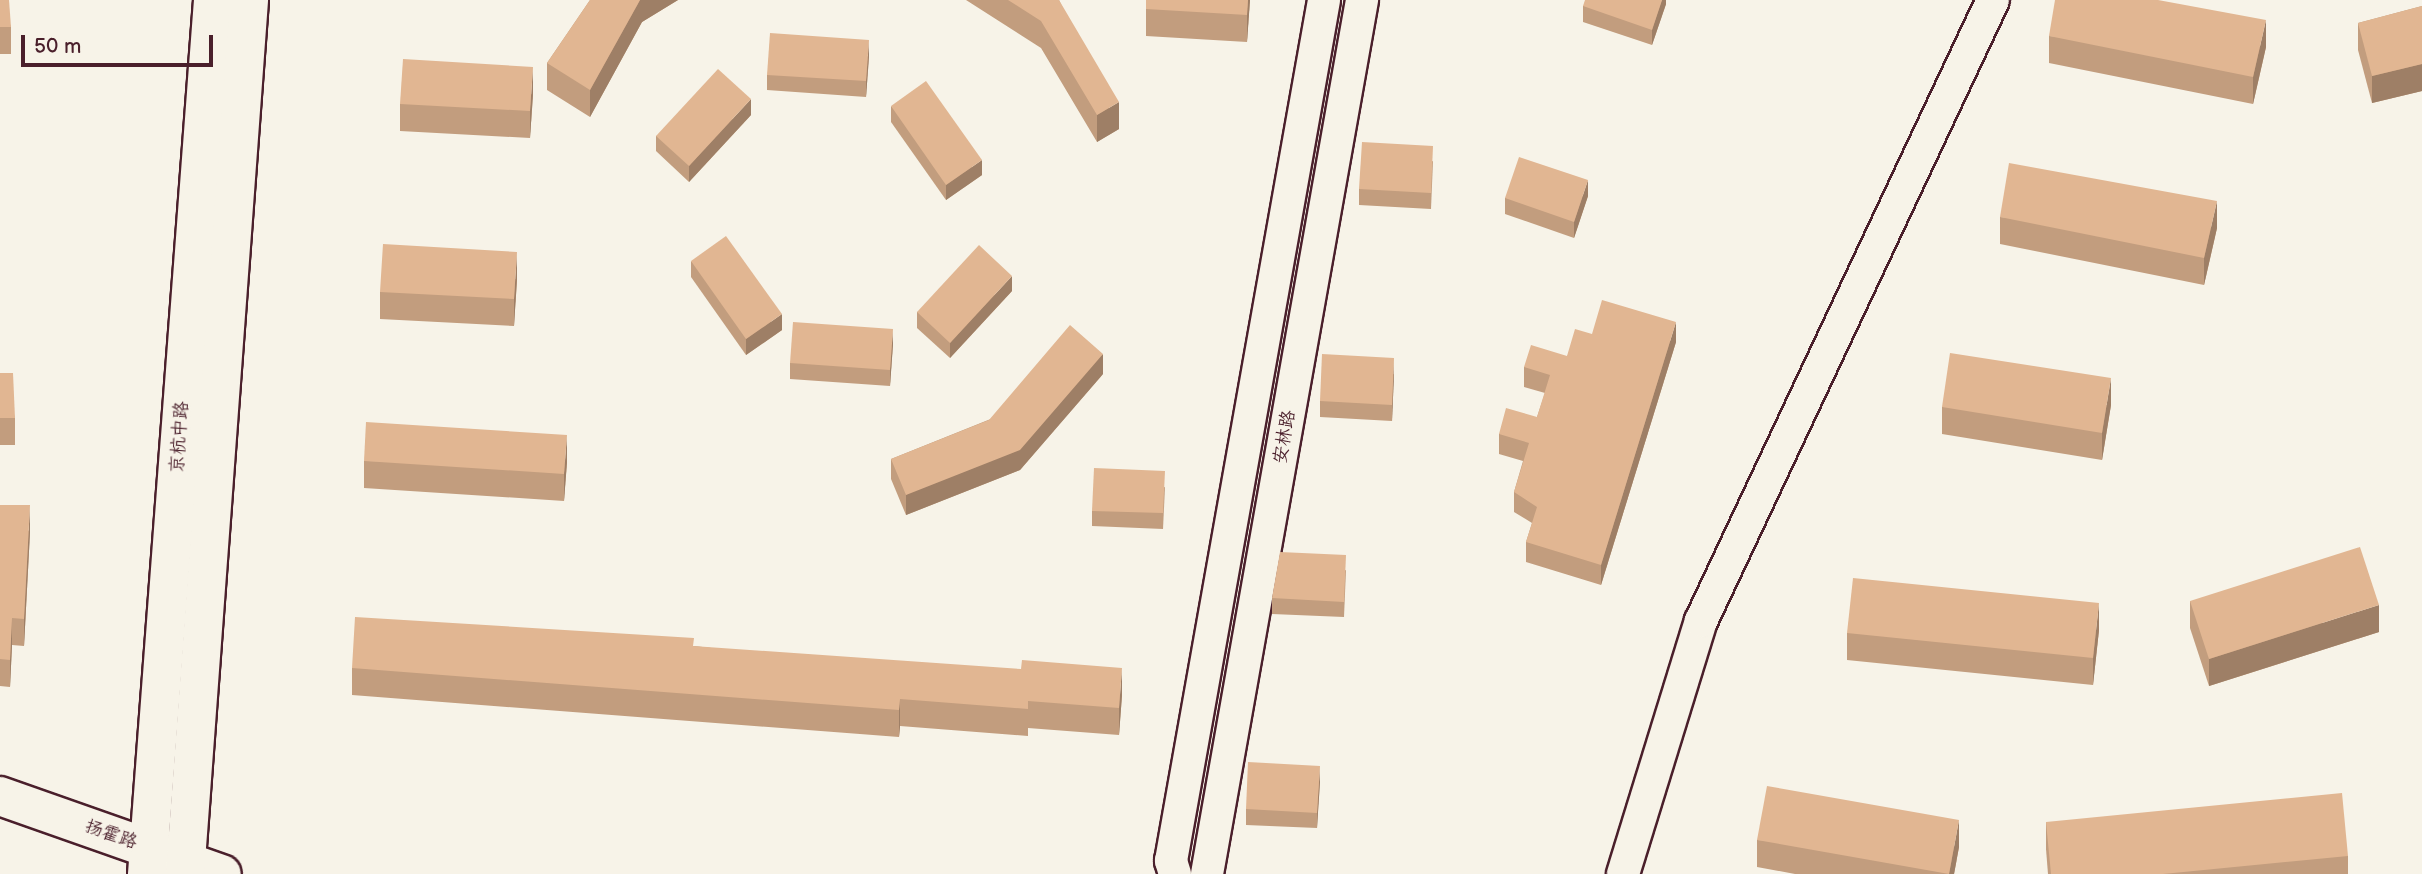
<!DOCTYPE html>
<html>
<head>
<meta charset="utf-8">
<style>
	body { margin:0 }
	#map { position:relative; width:2422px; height:874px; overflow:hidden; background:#f7f3e8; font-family:"Balsamiq Sans","LXGW WenKai TC",sans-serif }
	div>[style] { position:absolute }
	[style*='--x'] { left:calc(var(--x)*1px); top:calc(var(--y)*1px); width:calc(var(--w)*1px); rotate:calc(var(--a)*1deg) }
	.roads { filter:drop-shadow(2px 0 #4a1f2b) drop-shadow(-2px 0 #4a1f2b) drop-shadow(0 2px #4a1f2b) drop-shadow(0 -2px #4a1f2b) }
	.minor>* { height:32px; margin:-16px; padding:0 16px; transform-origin:16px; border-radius:16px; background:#f7f3e8 }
	.tertiary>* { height:38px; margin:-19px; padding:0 19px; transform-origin:19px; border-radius:19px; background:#f7f3e8 }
	.secondary>* { height:38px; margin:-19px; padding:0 19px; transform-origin:19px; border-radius:19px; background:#f7f3e8 }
	.wall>* { inset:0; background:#c29d7e }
	.shaded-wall>* { inset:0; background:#9e7f66 }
	.building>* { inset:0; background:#e1b692 }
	span { translate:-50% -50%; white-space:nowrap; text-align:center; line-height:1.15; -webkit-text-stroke:5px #f7f3e8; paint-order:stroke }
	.street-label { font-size:18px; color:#4a1f2b }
	.scale { position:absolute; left:21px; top:35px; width:192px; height:32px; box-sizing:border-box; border:4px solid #4a1f2b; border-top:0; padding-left:9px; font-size:21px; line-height:24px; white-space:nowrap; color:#4a1f2b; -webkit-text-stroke:5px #f7f3e8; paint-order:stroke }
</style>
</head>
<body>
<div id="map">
	<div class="roads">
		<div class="minor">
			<i style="--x:1175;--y:874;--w:14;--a:-107"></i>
			<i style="--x:1171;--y:861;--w:874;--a:-79.92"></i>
			<i style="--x:1207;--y:874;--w:888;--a:-79.94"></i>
			<i style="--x:1623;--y:874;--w:265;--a:-72.9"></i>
			<i style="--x:1701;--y:621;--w:686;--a:-64.82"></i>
		</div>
		<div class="tertiary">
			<i style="--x:0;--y:796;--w:235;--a:19.4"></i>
		</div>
		<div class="secondary">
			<i style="--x:147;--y:874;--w:876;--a:-85.68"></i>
			<i style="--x:185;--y:874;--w:876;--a:-85.81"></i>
		</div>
	</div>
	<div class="wall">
		<i style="clip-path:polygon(0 0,11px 27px,11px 54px,0 54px)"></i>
		<i style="clip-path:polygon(590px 0,678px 0,642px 22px,590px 117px,547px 90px,547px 63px)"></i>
		<i style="clip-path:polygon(966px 0,1059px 0,1119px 129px,1097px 142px,1041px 48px)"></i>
		<i style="clip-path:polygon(1146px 0,1250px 0,1247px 42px,1146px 36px)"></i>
		<i style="clip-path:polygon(1666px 0,1666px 4px,1652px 45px,1583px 22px,1583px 6px)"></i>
		<i style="clip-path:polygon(2422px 6px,2422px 91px,2372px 103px,2358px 50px,2358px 23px)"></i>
		<i style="clip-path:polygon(2049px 36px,2266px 47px,2253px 104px,2049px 63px)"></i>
		<i style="clip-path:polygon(869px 56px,866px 97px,767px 90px,767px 75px)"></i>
		<i style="clip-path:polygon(533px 94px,530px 138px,400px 131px,400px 104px)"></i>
		<i style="clip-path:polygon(891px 106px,982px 175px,946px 200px,891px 122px)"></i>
		<i style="clip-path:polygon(751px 115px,689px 182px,656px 151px,656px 136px)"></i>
		<i style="clip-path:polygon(1433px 161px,1431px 209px,1359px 205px,1359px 189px)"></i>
		<i style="clip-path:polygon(1588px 196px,1574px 238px,1505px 214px,1505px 198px)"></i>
		<i style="clip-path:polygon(2000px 217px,2217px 228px,2204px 285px,2000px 244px)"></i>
		<i style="clip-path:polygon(691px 261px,782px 330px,746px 355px,691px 277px)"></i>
		<i style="clip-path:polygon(517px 279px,514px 326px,380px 319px,380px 292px)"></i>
		<i style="clip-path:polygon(1012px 291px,950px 358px,917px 328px,917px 312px)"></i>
		<i style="clip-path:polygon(1592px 334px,1676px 342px,1601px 585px,1526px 562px,1526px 542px,1532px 523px,1514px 512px,1514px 492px,1523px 461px,1499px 454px,1499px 434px,1537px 417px,1545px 393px,1524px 387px,1524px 367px,1567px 356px)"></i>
		<i style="clip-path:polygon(893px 344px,890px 386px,790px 379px,790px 363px)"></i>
		<i style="clip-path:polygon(0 373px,15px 418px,15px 445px,0 445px)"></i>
		<i style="clip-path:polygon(1103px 374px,1020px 470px,906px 515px,891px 479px,891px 459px)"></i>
		<i style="clip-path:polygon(1394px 374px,1392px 421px,1320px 417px,1320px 401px)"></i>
		<i style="clip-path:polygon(2111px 405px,2102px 460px,1942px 434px,1942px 407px)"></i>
		<i style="clip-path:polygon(364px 461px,567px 462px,564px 501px,364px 488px)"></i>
		<i style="clip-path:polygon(1165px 487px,1163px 529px,1092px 526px,1092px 511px)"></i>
		<i style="clip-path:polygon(0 505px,30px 532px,24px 646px,12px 645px,10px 687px,0 686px)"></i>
		<i style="clip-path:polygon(1346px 570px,1344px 617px,1272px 614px,1272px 598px)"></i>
		<i style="clip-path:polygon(2190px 601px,2379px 632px,2209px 686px,2190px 628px)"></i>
		<i style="clip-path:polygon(2099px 630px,2093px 685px,1847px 660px,1847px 633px)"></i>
		<i style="clip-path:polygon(694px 646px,1122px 695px,1119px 735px,1028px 728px,1028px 736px,900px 726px,899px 737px,352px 695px,352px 668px)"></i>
		<i style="clip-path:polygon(1320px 781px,1317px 828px,1246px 825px,1246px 809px)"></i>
		<i style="clip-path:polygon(2046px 822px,2348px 856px,2348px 874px,2048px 874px,2046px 849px)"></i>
		<i style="clip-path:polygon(1757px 840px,1959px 847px,1954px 874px,1795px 874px,1757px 867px)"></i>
	</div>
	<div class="shaded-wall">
		<i style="clip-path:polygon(640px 0,678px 0,642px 22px,590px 117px,590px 90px)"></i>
		<i style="clip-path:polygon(1248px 0,1250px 0,1247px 42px,1247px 15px)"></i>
		<i style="clip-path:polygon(1662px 0,1666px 0,1666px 4px,1652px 45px,1652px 30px)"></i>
		<i style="clip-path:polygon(2266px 20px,2266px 47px,2253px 104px,2253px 77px)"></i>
		<i style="clip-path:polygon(869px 40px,869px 56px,866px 97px,866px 81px)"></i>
		<i style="clip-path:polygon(2422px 64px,2422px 91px,2372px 103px,2372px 76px)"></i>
		<i style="clip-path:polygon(533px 67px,533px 94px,530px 138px,530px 111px)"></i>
		<i style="clip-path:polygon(751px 99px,751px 115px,689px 182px,689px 166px)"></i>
		<i style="clip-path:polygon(1119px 102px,1119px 129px,1097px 142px,1097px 115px)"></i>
		<i style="clip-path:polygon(982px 160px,982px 175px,946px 200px,946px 185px)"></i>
		<i style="clip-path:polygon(1588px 180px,1588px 196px,1574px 238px,1574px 222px)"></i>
		<i style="clip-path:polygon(2217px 201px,2217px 228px,2204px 285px,2204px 258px)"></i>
		<i style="clip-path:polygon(517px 252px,517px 279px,514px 326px,514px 299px)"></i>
		<i style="clip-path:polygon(1012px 276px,1012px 291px,950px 358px,950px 343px)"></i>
		<i style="clip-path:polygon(782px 314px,782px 330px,746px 355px,746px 339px)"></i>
		<i style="clip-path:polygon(1676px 322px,1676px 342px,1601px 585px,1601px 565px)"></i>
		<i style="clip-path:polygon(893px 329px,893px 344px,890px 386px,890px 370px)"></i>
		<i style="clip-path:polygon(1103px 354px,1103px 374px,1020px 470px,906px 515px,906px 495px)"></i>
		<i style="clip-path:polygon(1394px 358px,1394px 374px,1392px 421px,1392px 405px)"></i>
		<i style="clip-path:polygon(2111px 378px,2111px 405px,2102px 460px,2102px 433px)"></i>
		<i style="clip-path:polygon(567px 435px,567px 462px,564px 501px,564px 474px)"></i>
		<i style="clip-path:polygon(30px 505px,30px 532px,24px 646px,24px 619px)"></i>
		<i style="clip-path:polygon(2099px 603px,2099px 630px,2093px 685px,2093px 658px)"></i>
		<i style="clip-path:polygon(2379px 605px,2379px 632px,2209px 686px,2209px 659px)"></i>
		<i style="clip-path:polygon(12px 618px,12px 645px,10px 687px,10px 660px)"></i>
		<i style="clip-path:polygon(1122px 668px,1122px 695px,1119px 735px,1119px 708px)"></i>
		<i style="clip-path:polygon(900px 699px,900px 726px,899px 737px,899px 710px)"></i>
		<i style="clip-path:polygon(1320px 766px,1320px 781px,1317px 828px,1317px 813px)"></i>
		<i style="clip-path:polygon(1959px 820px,1959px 847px,1954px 874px,1949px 874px)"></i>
	</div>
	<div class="building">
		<i style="clip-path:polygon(0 0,9px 0,11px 27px,0 27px)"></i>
		<i style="clip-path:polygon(590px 0,640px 0,590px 90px,547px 63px)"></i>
		<i style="clip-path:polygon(1008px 0,1059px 0,1119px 102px,1097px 115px,1041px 21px)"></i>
		<i style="clip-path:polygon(1146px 0,1248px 0,1247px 15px,1146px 9px)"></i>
		<i style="clip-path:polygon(1585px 0,1662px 0,1652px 30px,1583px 6px)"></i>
		<i style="clip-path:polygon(2055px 0,2158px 0,2266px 20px,2253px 77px,2049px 36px)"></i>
		<i style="clip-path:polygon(2422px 6px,2422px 64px,2372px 76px,2358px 23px)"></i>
		<i style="clip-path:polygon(770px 33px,869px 40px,866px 81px,767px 75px)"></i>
		<i style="clip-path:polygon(403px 59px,533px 67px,530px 111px,400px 104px)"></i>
		<i style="clip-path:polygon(718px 69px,751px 99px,689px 166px,656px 136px)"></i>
		<i style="clip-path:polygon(926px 81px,982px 160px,946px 185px,891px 106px)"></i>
		<i style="clip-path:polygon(1362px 142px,1433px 146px,1431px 193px,1359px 189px)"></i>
		<i style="clip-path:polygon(1519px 157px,1588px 180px,1574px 222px,1505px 198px)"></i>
		<i style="clip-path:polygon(2009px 163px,2217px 201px,2204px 258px,2000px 217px)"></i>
		<i style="clip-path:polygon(726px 236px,782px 314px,746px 339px,691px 261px)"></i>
		<i style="clip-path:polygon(383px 244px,517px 252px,514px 299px,380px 292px)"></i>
		<i style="clip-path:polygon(979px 245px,1012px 276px,950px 343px,917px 312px)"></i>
		<i style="clip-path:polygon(1602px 300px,1676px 322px,1601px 565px,1526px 542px,1537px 507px,1514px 492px,1529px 443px,1499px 434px,1506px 408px,1537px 417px,1550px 375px,1524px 367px,1531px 345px,1567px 356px,1575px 329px,1592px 334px)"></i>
		<i style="clip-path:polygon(793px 322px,893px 329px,890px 370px,790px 363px)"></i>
		<i style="clip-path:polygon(1070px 325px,1103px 354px,1020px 450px,906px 495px,891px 459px,989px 420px)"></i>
		<i style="clip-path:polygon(1950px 353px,2111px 378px,2102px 433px,1942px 407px)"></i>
		<i style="clip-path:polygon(1322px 354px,1394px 358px,1392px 405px,1320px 401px)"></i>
		<i style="clip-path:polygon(0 373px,13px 373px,15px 418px,0 418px)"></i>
		<i style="clip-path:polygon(366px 422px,567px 435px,564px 474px,364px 461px)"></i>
		<i style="clip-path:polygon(1094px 468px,1165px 471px,1163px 513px,1092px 511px)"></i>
		<i style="clip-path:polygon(0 505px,30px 505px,24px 619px,12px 618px,10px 660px,0 659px)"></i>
		<i style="clip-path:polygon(2360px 547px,2379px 605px,2209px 659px,2190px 601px)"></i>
		<i style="clip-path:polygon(1280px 552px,1346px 555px,1344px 602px,1272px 598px)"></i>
		<i style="clip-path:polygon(1853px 578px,2099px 603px,2093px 658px,1847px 633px)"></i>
		<i style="clip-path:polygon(355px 617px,694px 638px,693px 646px,1021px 669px,1022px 660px,1122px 668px,1119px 708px,1028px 701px,1028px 709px,900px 699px,899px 710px,352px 668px)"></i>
		<i style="clip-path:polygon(1248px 762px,1320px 766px,1317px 813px,1246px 809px)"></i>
		<i style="clip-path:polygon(1767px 786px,1959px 820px,1949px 874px,1757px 840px)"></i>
		<i style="clip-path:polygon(2342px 793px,2348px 856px,2163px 874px,2051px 874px,2046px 822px)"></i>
	</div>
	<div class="street-label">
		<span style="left:180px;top:437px;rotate:-86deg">京杭中路</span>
		<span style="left:1285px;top:437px;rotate:-80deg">安林路</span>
		<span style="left:111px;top:835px;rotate:19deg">扬霍路</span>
	</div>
	<div class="scale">50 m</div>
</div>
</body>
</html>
